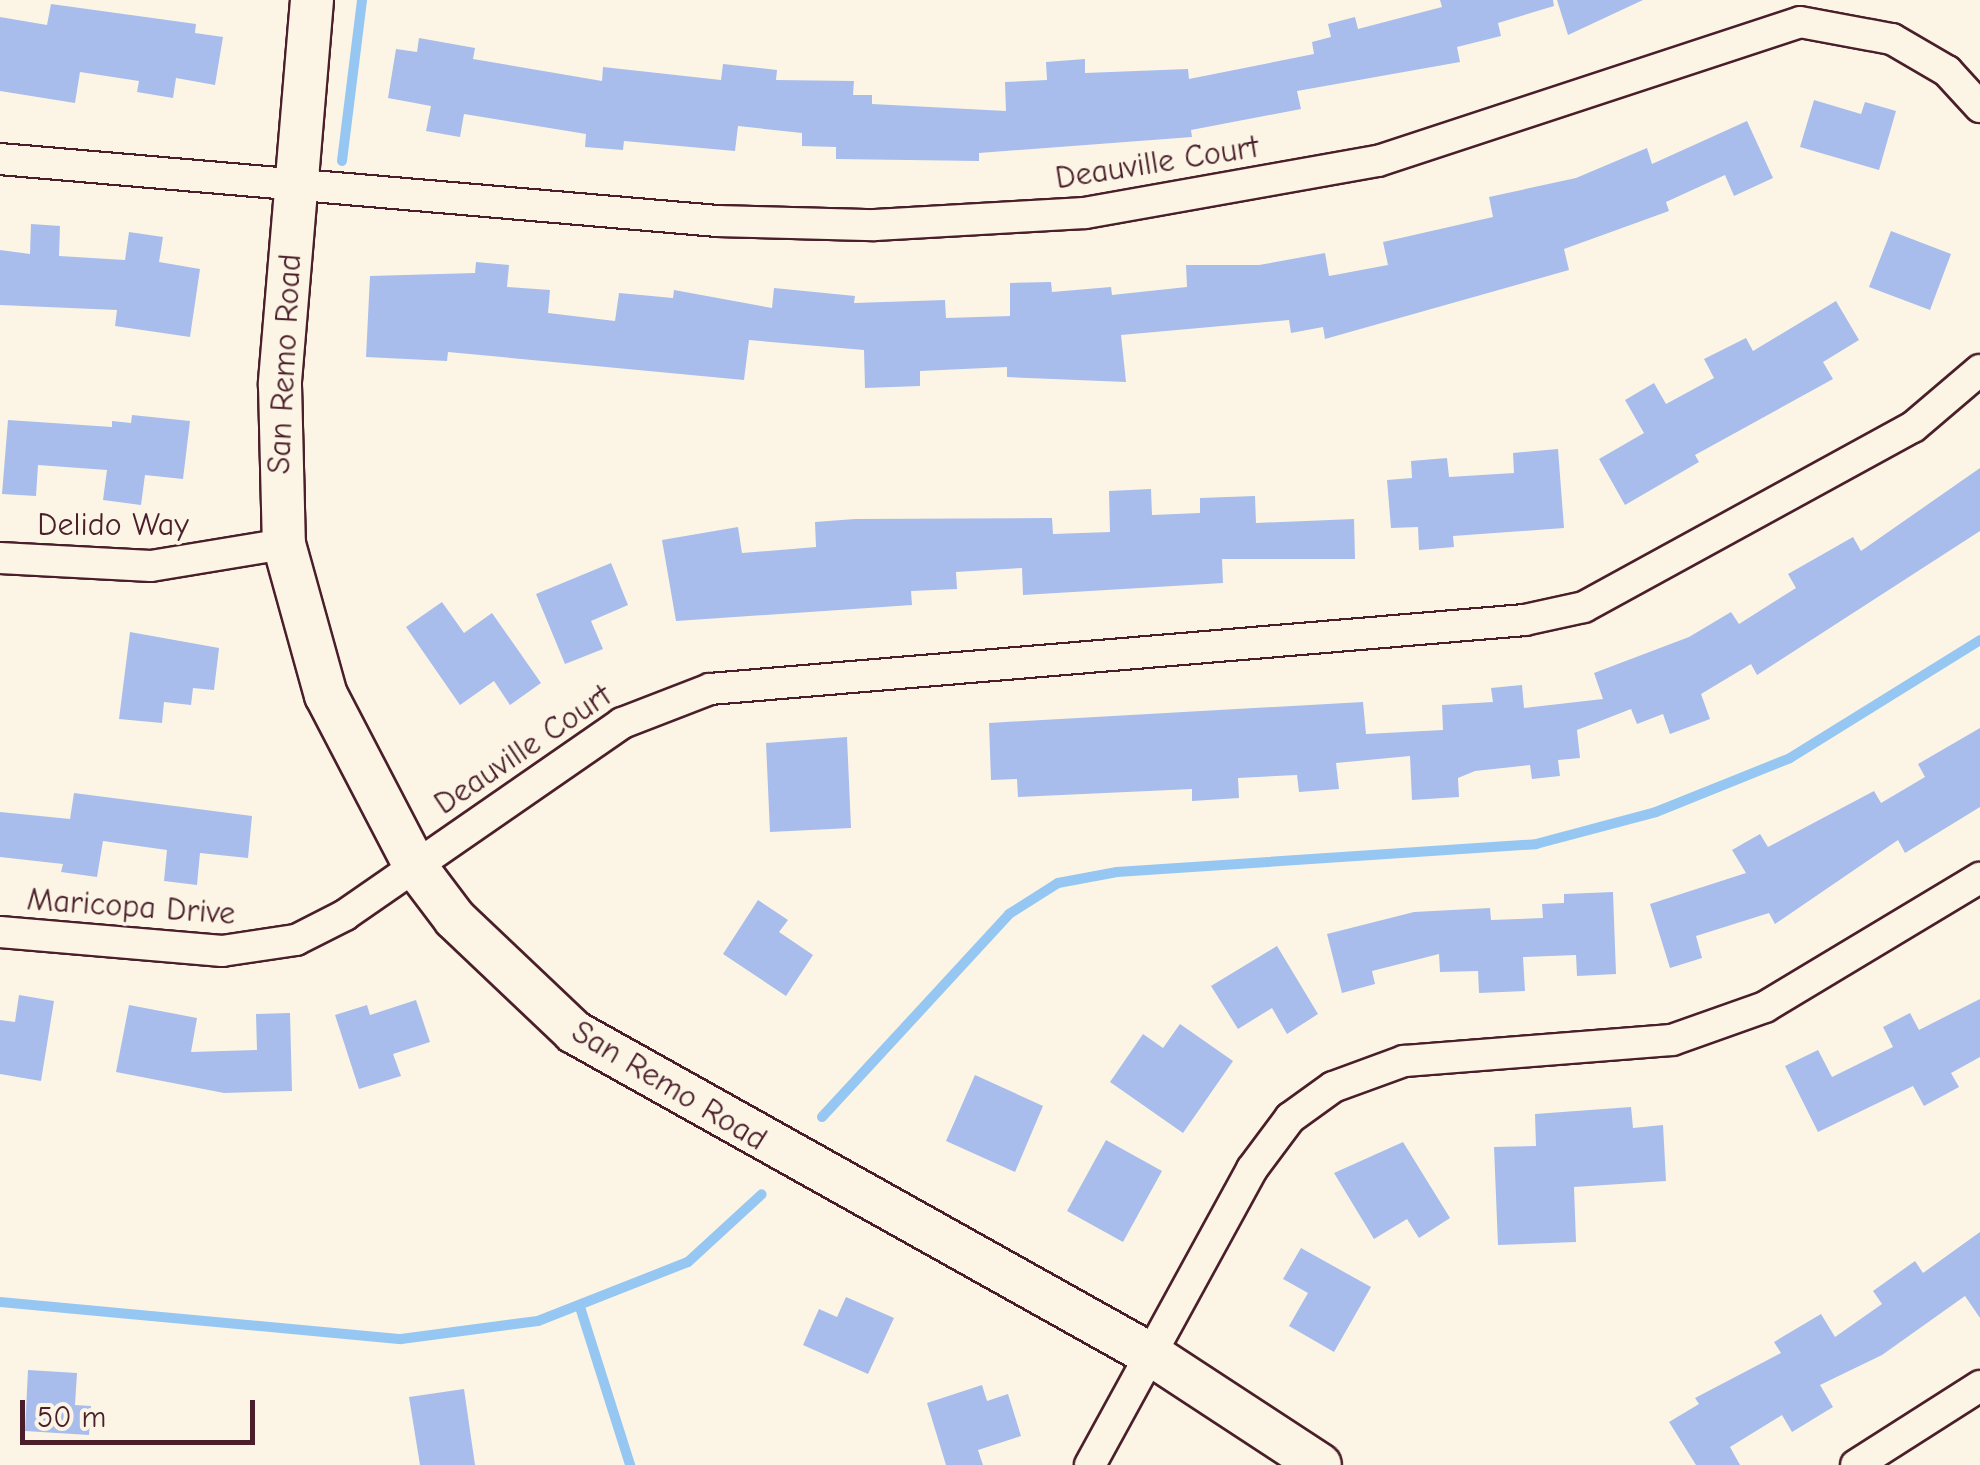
<!DOCTYPE html>
<html>
<head>
<meta charset="utf-8">
<style>
	body { margin:0 }
	#map { position:relative; width:1980px; height:1465px; overflow:hidden; background:#fcf5e5; font-family:"Comic Neue",sans-serif }
	div>[style] { position:absolute }
	[style*='--x'] { left:calc(var(--x)*1px); top:calc(var(--y)*1px); width:calc(var(--w)*1px); rotate:calc(var(--a)*1deg) }
	.stream>* { height:10px; margin:-5px; padding:0 5px; transform-origin:5px; border-radius:5px; background:#96c7f2 }
	.building>* { inset:0; background:#a8bdec }
	.roads { filter:drop-shadow(2px 0 #4a1f2b) drop-shadow(-2px 0 #4a1f2b) drop-shadow(0 2px #4a1f2b) drop-shadow(0 -2px #4a1f2b) }
	.street>* { height:30px; margin:-15px; padding:0 15px; transform-origin:15px; border-radius:15px; background:#fcf5e5 }
	.secondary>* { height:42px; margin:-21px; padding:0 21px; transform-origin:21px; border-radius:21px; background:#fcf5e5 }
	span { translate:-50% -50%; white-space:nowrap; text-align:center; line-height:1.15; -webkit-text-stroke:8px #fcf5e5; paint-order:stroke }
	.street-label { font-size:32px; color:#4a1f2b }
	.scale { position:absolute; left:20px; top:1400px; width:235px; height:45px; box-sizing:border-box; border:5px solid #4a1f2b; border-top:0; padding-left:12px; font-size:30px; line-height:35px; white-space:nowrap; color:#4a1f2b; -webkit-text-stroke:8px #fcf5e5; paint-order:stroke }
</style>
</head>
<body>
<div id="map">
	<div class="stream">
		<i style="--x:342;--y:161;--w:162;--a:-82.9"></i>
		<i style="--x:822;--y:1117;--w:276;--a:-47.3"></i>
		<i style="--x:1009;--y:914;--w:58;--a:-32.3"></i>
		<i style="--x:1058;--y:883;--w:60;--a:-10.6"></i>
		<i style="--x:1117;--y:872;--w:420;--a:-3.8"></i>
		<i style="--x:1536;--y:844;--w:124;--a:-14.9"></i>
		<i style="--x:1656;--y:812;--w:144;--a:-21.9"></i>
		<i style="--x:1790;--y:758;--w:224;--a:-31.8"></i>
		<i style="--x:0;--y:1302;--w:403;--a:5.3"></i>
		<i style="--x:401;--y:1339;--w:138;--a:-7.5"></i>
		<i style="--x:538;--y:1321;--w:161;--a:-21.5"></i>
		<i style="--x:688;--y:1262;--w:100;--a:-42.6"></i>
		<i style="--x:580;--y:1307;--w:166;--a:72.4"></i>
	</div>
	<div class="building">
		<i style="clip-path:polygon(1440px 0,1553px 0,1554px 6px,1498px 23px,1501px 36px,1457px 47px,1460px 62px,1297px 91px,1301px 109px,1191px 130px,1192px 137px,979px 153px,979px 161px,836px 159px,836px 147px,802px 146px,802px 133px,738px 126px,735px 151px,624px 141px,623px 150px,585px 147px,586px 134px,464px 114px,460px 137px,426px 131px,431px 106px,388px 98px,396px 49px,417px 52px,419px 38px,475px 48px,473px 59px,602px 81px,603px 67px,721px 80px,723px 64px,777px 70px,776px 80px,854px 81px,853px 95px,872px 95px,872px 104px,1006px 111px,1005px 82px,1047px 80px,1046px 62px,1085px 59px,1085px 73px,1188px 69px,1189px 79px,1314px 54px,1312px 42px,1331px 37px,1328px 24px,1355px 17px,1358px 29px,1442px 7px)"></i>
		<i style="clip-path:polygon(1557px 0,1643px 0,1568px 35px)"></i>
		<i style="clip-path:polygon(51px 4px,196px 24px,195px 33px,223px 37px,215px 85px,176px 78px,173px 98px,137px 92px,139px 81px,80px 72px,75px 103px,0 91px,0 17px,47px 25px)"></i>
		<i style="clip-path:polygon(1814px 100px,1861px 114px,1865px 102px,1896px 111px,1879px 170px,1800px 147px)"></i>
		<i style="clip-path:polygon(1747px 121px,1773px 178px,1734px 196px,1725px 175px,1666px 202px,1669px 211px,1564px 249px,1569px 270px,1325px 339px,1323px 327px,1291px 333px,1289px 320px,1121px 335px,1126px 382px,1007px 377px,1007px 367px,920px 371px,920px 386px,865px 388px,864px 350px,749px 340px,744px 380px,448px 352px,447px 361px,366px 357px,370px 276px,475px 273px,476px 262px,509px 265px,507px 287px,550px 290px,548px 313px,615px 321px,619px 293px,673px 298px,674px 290px,772px 308px,774px 288px,855px 296px,854px 303px,945px 300px,946px 318px,1010px 316px,1010px 283px,1051px 282px,1052px 292px,1111px 287px,1112px 295px,1187px 287px,1186px 265px,1259px 265px,1325px 253px,1329px 276px,1388px 265px,1383px 242px,1493px 217px,1489px 197px,1576px 178px,1647px 148px,1652px 164px)"></i>
		<i style="clip-path:polygon(31px 224px,60px 226px,59px 256px,125px 260px,129px 232px,163px 237px,159px 262px,200px 269px,190px 337px,115px 326px,117px 310px,0 305px,0 250px,30px 254px)"></i>
		<i style="clip-path:polygon(1891px 231px,1951px 254px,1930px 310px,1869px 287px)"></i>
		<i style="clip-path:polygon(1836px 301px,1859px 340px,1823px 362px,1833px 379px,1695px 455px,1699px 462px,1625px 505px,1599px 459px,1644px 433px,1625px 400px,1654px 383px,1666px 404px,1714px 378px,1704px 359px,1746px 338px,1753px 351px)"></i>
		<i style="clip-path:polygon(132px 415px,190px 421px,183px 479px,145px 475px,141px 505px,103px 500px,107px 470px,38px 465px,36px 496px,2px 494px,8px 420px,112px 427px,112px 421px,131px 423px)"></i>
		<i style="clip-path:polygon(1558px 449px,1564px 528px,1453px 536px,1454px 547px,1419px 550px,1418px 527px,1391px 528px,1387px 480px,1412px 478px,1411px 461px,1447px 458px,1449px 477px,1514px 473px,1513px 453px)"></i>
		<i style="clip-path:polygon(1980px 468px,1980px 531px,1757px 675px,1751px 664px,1701px 694px,1710px 719px,1670px 734px,1663px 714px,1637px 724px,1631px 709px,1577px 730px,1580px 758px,1558px 760px,1560px 776px,1532px 779px,1530px 765px,1475px 771px,1458px 778px,1459px 797px,1412px 800px,1410px 756px,1336px 763px,1339px 789px,1299px 792px,1297px 775px,1238px 778px,1239px 798px,1192px 801px,1192px 789px,1018px 797px,1017px 779px,991px 780px,989px 723px,1363px 702px,1366px 734px,1443px 730px,1442px 705px,1493px 702px,1491px 688px,1522px 685px,1524px 708px,1603px 699px,1594px 673px,1689px 637px,1731px 612px,1739px 624px,1796px 588px,1788px 574px,1853px 537px,1861px 551px)"></i>
		<i style="clip-path:polygon(1151px 489px,1152px 515px,1200px 513px,1200px 498px,1255px 496px,1256px 523px,1354px 519px,1355px 559px,1222px 559px,1223px 583px,1023px 595px,1022px 568px,956px 572px,957px 589px,911px 591px,912px 605px,676px 621px,662px 540px,738px 527px,742px 553px,816px 547px,815px 522px,855px 519px,1052px 518px,1053px 534px,1110px 532px,1109px 491px)"></i>
		<i style="clip-path:polygon(611px 563px,628px 605px,591px 621px,603px 649px,565px 664px,536px 594px)"></i>
		<i style="clip-path:polygon(442px 602px,464px 633px,492px 613px,541px 683px,510px 705px,494px 681px,460px 705px,406px 627px)"></i>
		<i style="clip-path:polygon(130px 632px,219px 648px,214px 690px,193px 688px,191px 705px,164px 702px,162px 723px,119px 719px)"></i>
		<i style="clip-path:polygon(1980px 728px,1980px 807px,1905px 853px,1898px 840px,1775px 924px,1769px 913px,1696px 936px,1702px 958px,1670px 968px,1650px 904px,1746px 873px,1732px 850px,1760px 834px,1768px 847px,1874px 791px,1881px 803px,1925px 777px,1918px 764px)"></i>
		<i style="clip-path:polygon(847px 737px,851px 828px,770px 832px,766px 743px)"></i>
		<i style="clip-path:polygon(74px 793px,252px 816px,248px 858px,200px 853px,197px 885px,164px 881px,167px 850px,103px 841px,97px 877px,61px 872px,63px 864px,0 857px,0 812px,70px 819px)"></i>
		<i style="clip-path:polygon(1613px 892px,1616px 974px,1577px 976px,1576px 955px,1523px 957px,1525px 991px,1479px 993px,1478px 971px,1440px 972px,1439px 954px,1372px 971px,1375px 984px,1342px 993px,1327px 934px,1414px 912px,1490px 908px,1491px 920px,1543px 918px,1542px 904px,1564px 903px,1564px 894px)"></i>
		<i style="clip-path:polygon(758px 900px,788px 920px,779px 932px,813px 955px,786px 996px,723px 954px)"></i>
		<i style="clip-path:polygon(1277px 946px,1318px 1014px,1287px 1034px,1272px 1008px,1238px 1029px,1211px 986px)"></i>
		<i style="clip-path:polygon(19px 995px,54px 1001px,41px 1081px,0 1074px,0 1020px,15px 1022px)"></i>
		<i style="clip-path:polygon(1980px 999px,1980px 1057px,1951px 1073px,1959px 1087px,1924px 1106px,1913px 1086px,1818px 1132px,1785px 1066px,1818px 1050px,1832px 1077px,1893px 1047px,1883px 1027px,1910px 1013px,1919px 1030px)"></i>
		<i style="clip-path:polygon(416px 1000px,430px 1042px,393px 1054px,401px 1076px,359px 1089px,335px 1015px,367px 1005px,370px 1015px)"></i>
		<i style="clip-path:polygon(129px 1005px,197px 1018px,191px 1052px,257px 1050px,256px 1014px,290px 1013px,292px 1091px,224px 1093px,116px 1072px)"></i>
		<i style="clip-path:polygon(1180px 1024px,1233px 1061px,1183px 1133px,1110px 1082px,1143px 1034px,1163px 1048px)"></i>
		<i style="clip-path:polygon(975px 1075px,1043px 1106px,1015px 1172px,946px 1141px)"></i>
		<i style="clip-path:polygon(1631px 1107px,1633px 1128px,1663px 1125px,1666px 1181px,1574px 1187px,1576px 1242px,1498px 1245px,1494px 1147px,1536px 1146px,1535px 1114px)"></i>
		<i style="clip-path:polygon(1106px 1140px,1162px 1171px,1123px 1242px,1067px 1211px)"></i>
		<i style="clip-path:polygon(1403px 1142px,1450px 1218px,1419px 1238px,1407px 1219px,1374px 1239px,1334px 1173px)"></i>
		<i style="clip-path:polygon(1980px 1232px,1980px 1318px,1965px 1296px,1882px 1355px,1820px 1385px,1833px 1407px,1792px 1432px,1782px 1415px,1730px 1447px,1740px 1465px,1696px 1465px,1669px 1422px,1699px 1404px,1695px 1398px,1781px 1353px,1774px 1342px,1821px 1314px,1835px 1337px,1882px 1304px,1873px 1291px,1915px 1261px,1923px 1273px)"></i>
		<i style="clip-path:polygon(1301px 1248px,1371px 1287px,1334px 1352px,1289px 1326px,1308px 1293px,1283px 1279px)"></i>
		<i style="clip-path:polygon(846px 1297px,894px 1318px,868px 1374px,803px 1345px,819px 1309px,837px 1317px)"></i>
		<i style="clip-path:polygon(28px 1370px,77px 1373px,75px 1405px,91px 1406px,89px 1435px,25px 1431px)"></i>
		<i style="clip-path:polygon(982px 1385px,987px 1401px,1008px 1394px,1021px 1436px,978px 1450px,983px 1465px,946px 1465px,927px 1403px)"></i>
		<i style="clip-path:polygon(464px 1389px,475px 1465px,420px 1465px,409px 1397px)"></i>
	</div>
	<div class="roads">
		<div class="street">
			<i style="--x:0;--y:159;--w:720;--a:4.94"></i>
			<i style="--x:717;--y:221;--w:158;--a:1.5"></i>
			<i style="--x:875;--y:225;--w:210;--a:-3.3"></i>
			<i style="--x:1085;--y:213;--w:298;--a:-10.1"></i>
			<i style="--x:1378;--y:161;--w:444;--a:-18.2"></i>
			<i style="--x:1800;--y:22;--w:94;--a:10.5"></i>
			<i style="--x:1892;--y:39;--w:64;--a:30.2"></i>
			<i style="--x:1947;--y:71;--w:49;--a:47.5"></i>
			<i style="--x:0;--y:558;--w:151;--a:3"></i>
			<i style="--x:151;--y:566;--w:135;--a:-9.4"></i>
			<i style="--x:0;--y:932;--w:223;--a:4.9"></i>
			<i style="--x:222;--y:951;--w:75;--a:-8.5"></i>
			<i style="--x:296;--y:940;--w:55;--a:-27"></i>
			<i style="--x:345;--y:915;--w:337;--a:-34.7"></i>
			<i style="--x:622;--y:723;--w:94;--a:-21.1"></i>
			<i style="--x:710;--y:689;--w:818;--a:-4.84"></i>
			<i style="--x:1525;--y:620;--w:60;--a:-12.4"></i>
			<i style="--x:1584;--y:607;--w:375;--a:-28.7"></i>
			<i style="--x:1913;--y:427;--w:88;--a:-40.4"></i>
			<i style="--x:1090;--y:1465;--w:337;--a:-61.3"></i>
			<i style="--x:1252;--y:1169;--w:64;--a:-53.3"></i>
			<i style="--x:1290;--y:1118;--w:53;--a:-35.8"></i>
			<i style="--x:1333;--y:1087;--w:76;--a:-20.1"></i>
			<i style="--x:1404;--y:1061;--w:269;--a:-4.5"></i>
			<i style="--x:1672;--y:1040;--w:99;--a:-19.5"></i>
			<i style="--x:1765;--y:1007;--w:251;--a:-31"></i>
			<i style="--x:1856;--y:1465;--w:147;--a:-32.5"></i>
		</div>
		<div class="secondary">
			<i style="--x:312;--y:0;--w:386;--a:94.8"></i>
			<i style="--x:280;--y:385;--w:159;--a:88.6"></i>
			<i style="--x:284;--y:544;--w:157;--a:74.5"></i>
			<i style="--x:326;--y:695;--w:193;--a:62.5"></i>
			<i style="--x:415;--y:866;--w:66;--a:53"></i>
			<i style="--x:455;--y:919;--w:164;--a:43.5"></i>
			<i style="--x:574;--y:1032;--w:666;--a:29.22"></i>
			<i style="--x:1155;--y:1357;--w:197;--a:33.2"></i>
		</div>
	</div>
	<div class="street-label">
		<span style="left:1157px;top:163px;rotate:-9deg">Deauville Court</span>
		<span style="left:285px;top:364px;rotate:-87deg">San Remo Road</span>
		<span style="left:113px;top:525px">Delido Way</span>
		<span style="left:523px;top:750px;rotate:-34deg">Deauville Court</span>
		<span style="left:131px;top:907px;rotate:4deg">Maricopa Drive</span>
		<span style="left:669px;top:1086px;rotate:31deg">San Remo Road</span>
	</div>
	<div class="scale">50 m</div>
</div>
</body>
</html>
